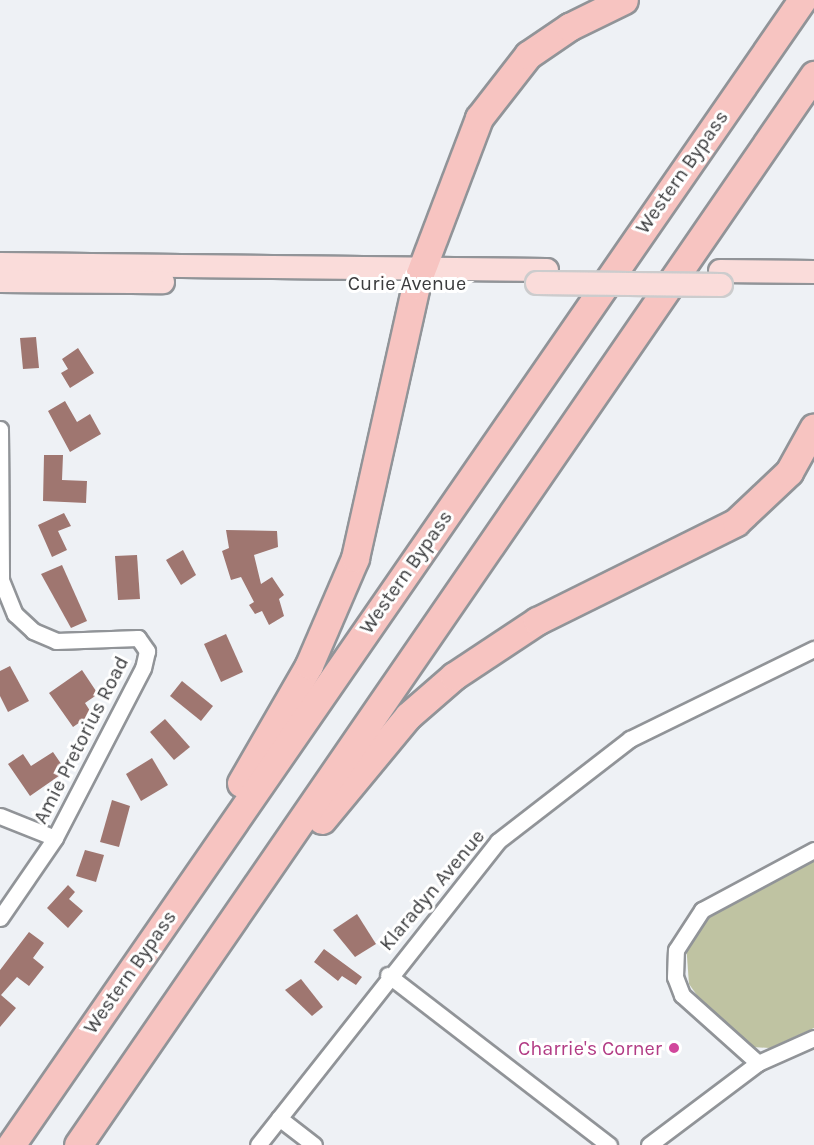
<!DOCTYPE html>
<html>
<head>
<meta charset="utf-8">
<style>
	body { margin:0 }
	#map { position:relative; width:814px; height:1145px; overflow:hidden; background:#eef1f5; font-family:Karla,sans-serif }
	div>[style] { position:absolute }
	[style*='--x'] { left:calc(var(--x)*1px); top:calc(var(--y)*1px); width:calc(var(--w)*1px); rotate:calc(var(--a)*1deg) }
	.green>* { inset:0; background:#bfc3a2 }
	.building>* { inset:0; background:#9f7670 }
	.roads { filter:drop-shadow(2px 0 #919498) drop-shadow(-2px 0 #919498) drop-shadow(0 2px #919498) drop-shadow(0 -2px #919498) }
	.minor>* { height:15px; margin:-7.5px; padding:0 7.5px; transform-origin:7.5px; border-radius:7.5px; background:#fff }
	.primary>* { height:22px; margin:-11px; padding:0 11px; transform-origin:11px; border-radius:11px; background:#fadcda }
	.motorway>* { height:27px; margin:-13.5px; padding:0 13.5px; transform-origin:13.5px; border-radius:13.5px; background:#f7c4c1 }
	.bridges { filter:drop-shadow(2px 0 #cccccd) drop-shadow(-2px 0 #cccccd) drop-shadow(0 2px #cccccd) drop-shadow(0 -2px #cccccd) }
	.primary-bridge>* { height:22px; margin:-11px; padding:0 11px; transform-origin:11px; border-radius:11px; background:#fadcda }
	.dots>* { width:16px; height:16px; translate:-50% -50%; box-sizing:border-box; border:3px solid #fff; border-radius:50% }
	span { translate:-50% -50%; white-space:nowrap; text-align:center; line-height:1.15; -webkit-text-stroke:6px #fff; paint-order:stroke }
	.street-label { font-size:20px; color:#3b3c3e }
	.hotel-label { font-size:20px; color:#b23c85 }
	.right { translate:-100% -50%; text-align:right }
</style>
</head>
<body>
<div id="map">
	<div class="green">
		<i style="clip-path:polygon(814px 858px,814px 1028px,770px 1048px,752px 1047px,706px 1008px,689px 984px,686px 943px,716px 908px)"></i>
	</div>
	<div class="building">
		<i style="clip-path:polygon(36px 337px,39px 368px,23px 369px,20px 338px)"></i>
		<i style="clip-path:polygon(78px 348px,94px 373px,70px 388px,61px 373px,68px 369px,62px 359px)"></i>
		<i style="clip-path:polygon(65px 401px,77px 422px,90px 414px,101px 434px,70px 452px,48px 411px)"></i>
		<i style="clip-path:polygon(44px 455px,63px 455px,62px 480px,87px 481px,86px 503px,43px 501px)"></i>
		<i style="clip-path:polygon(64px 513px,71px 526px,58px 531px,67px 550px,52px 557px,38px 525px)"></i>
		<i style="clip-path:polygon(226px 530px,277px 531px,278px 547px,254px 555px,261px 584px,272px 577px,284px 595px,279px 599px,284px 616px,269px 625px,262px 611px,255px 614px,249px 605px,254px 602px,241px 577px,231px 580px,222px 551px,229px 548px)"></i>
		<i style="clip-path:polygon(183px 550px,196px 575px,181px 585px,166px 560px)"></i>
		<i style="clip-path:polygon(137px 555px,140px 599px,118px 600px,115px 556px)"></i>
		<i style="clip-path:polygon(62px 565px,87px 621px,71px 628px,41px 574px)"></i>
		<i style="clip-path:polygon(226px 634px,243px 672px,221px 682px,204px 644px)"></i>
		<i style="clip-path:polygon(10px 666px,29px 701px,8px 712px,0 696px,0 671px)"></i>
		<i style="clip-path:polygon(82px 670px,98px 694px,85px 703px,92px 714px,73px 727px,49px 693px)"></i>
		<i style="clip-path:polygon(182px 681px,213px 706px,201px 721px,170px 696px)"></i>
		<i style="clip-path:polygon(165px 719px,190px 747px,174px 760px,150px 732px)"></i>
		<i style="clip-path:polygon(53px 752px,66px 771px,30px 796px,8px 764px,23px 754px,31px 766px)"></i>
		<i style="clip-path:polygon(152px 758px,168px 785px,141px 801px,126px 774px)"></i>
		<i style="clip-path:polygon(112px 800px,130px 806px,119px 847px,100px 842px)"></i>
		<i style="clip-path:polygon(85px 850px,104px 855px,96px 882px,76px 876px)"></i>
		<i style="clip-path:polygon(68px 885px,75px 892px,69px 899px,83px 911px,68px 928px,47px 908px)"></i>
		<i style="clip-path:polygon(357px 914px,376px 944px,355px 957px,333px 930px)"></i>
		<i style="clip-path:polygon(29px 932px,44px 943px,33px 958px,44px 967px,29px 986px,17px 977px,1px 995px,16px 1008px,0 1027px,0 970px)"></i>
		<i style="clip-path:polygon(324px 949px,362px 977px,356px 985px,342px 976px,338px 981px,314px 962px)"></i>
		<i style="clip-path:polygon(301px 979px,323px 1007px,312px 1016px,285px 990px)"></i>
	</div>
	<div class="roads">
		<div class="minor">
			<i style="--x:0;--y:429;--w:151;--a:89.6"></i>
			<i style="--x:1;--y:580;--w:37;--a:68"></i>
			<i style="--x:15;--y:614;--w:25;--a:43"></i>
			<i style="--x:33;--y:631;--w:25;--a:23"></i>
			<i style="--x:56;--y:641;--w:82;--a:-2.1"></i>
			<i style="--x:138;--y:638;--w:16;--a:55"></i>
			<i style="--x:147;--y:651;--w:17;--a:103"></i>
			<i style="--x:143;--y:668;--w:191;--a:117.4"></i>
			<i style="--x:55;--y:838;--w:97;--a:124.5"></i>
			<i style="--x:0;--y:816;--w:59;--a:21.8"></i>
			<i style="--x:388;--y:975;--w:279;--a:37.6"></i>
			<i style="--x:758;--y:1063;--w:102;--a:-138.2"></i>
			<i style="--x:682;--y:995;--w:19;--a:-111"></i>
			<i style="--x:675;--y:977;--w:27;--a:-88"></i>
			<i style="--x:676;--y:950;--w:48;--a:-57"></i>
			<i style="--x:702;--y:910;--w:127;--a:-28.2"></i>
			<i style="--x:279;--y:1118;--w:44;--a:37.6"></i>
			<i style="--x:258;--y:1145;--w:387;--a:-51.7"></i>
			<i style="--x:498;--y:841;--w:167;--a:-37.7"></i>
			<i style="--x:630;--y:739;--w:205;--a:-26.1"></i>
			<i style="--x:649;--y:1145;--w:136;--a:-37"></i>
			<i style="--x:758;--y:1063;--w:61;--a:-24.1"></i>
		</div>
		<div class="primary">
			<i style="--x:0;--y:264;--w:547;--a:0.63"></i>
			<i style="--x:720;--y:271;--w:94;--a:0.6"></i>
			<i style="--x:0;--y:281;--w:163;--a:0.4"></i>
		</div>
		<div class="motorway">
			<i style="--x:241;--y:783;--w:136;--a:-60"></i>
			<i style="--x:309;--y:665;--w:116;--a:-66.7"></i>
			<i style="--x:355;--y:558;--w:281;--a:-77.4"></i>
			<i style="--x:416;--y:284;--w:178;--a:-69.2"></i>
			<i style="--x:479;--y:118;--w:80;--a:-52.1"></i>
			<i style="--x:528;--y:55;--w:50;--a:-34.3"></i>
			<i style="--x:569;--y:27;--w:61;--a:-26.1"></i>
			<i style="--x:322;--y:820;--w:135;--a:-50.4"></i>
			<i style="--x:408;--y:716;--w:61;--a:-41"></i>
			<i style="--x:454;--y:676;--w:100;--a:-33.5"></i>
			<i style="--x:537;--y:621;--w:222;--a:-26.4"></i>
			<i style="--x:736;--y:522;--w:73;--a:-43.3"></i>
			<i style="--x:789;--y:472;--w:51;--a:-60.9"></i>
			<i style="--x:11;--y:1145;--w:1392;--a:-55.36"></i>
			<i style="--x:78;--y:1145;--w:1299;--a:-55.48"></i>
		</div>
	</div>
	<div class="bridges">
		<div class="primary-bridge">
			<i style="--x:537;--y:283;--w:184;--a:0.6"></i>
		</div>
	</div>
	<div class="dots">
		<i style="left:674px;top:1048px;background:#d1479c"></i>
	</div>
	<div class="street-label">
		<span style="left:682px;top:172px;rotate:-55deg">Western Bypass</span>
		<span style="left:407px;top:283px">Curie Avenue</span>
		<span style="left:406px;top:572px;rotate:-55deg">Western Bypass</span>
		<span style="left:81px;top:740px;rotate:-63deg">Amie Pretorius Road</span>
		<span style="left:432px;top:890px;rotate:-50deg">Klaradyn Avenue</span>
		<span style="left:130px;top:972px;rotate:-55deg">Western Bypass</span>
	</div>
	<div class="hotel-label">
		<span class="right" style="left:662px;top:1048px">Charrie's Corner</span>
	</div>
</div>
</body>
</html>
